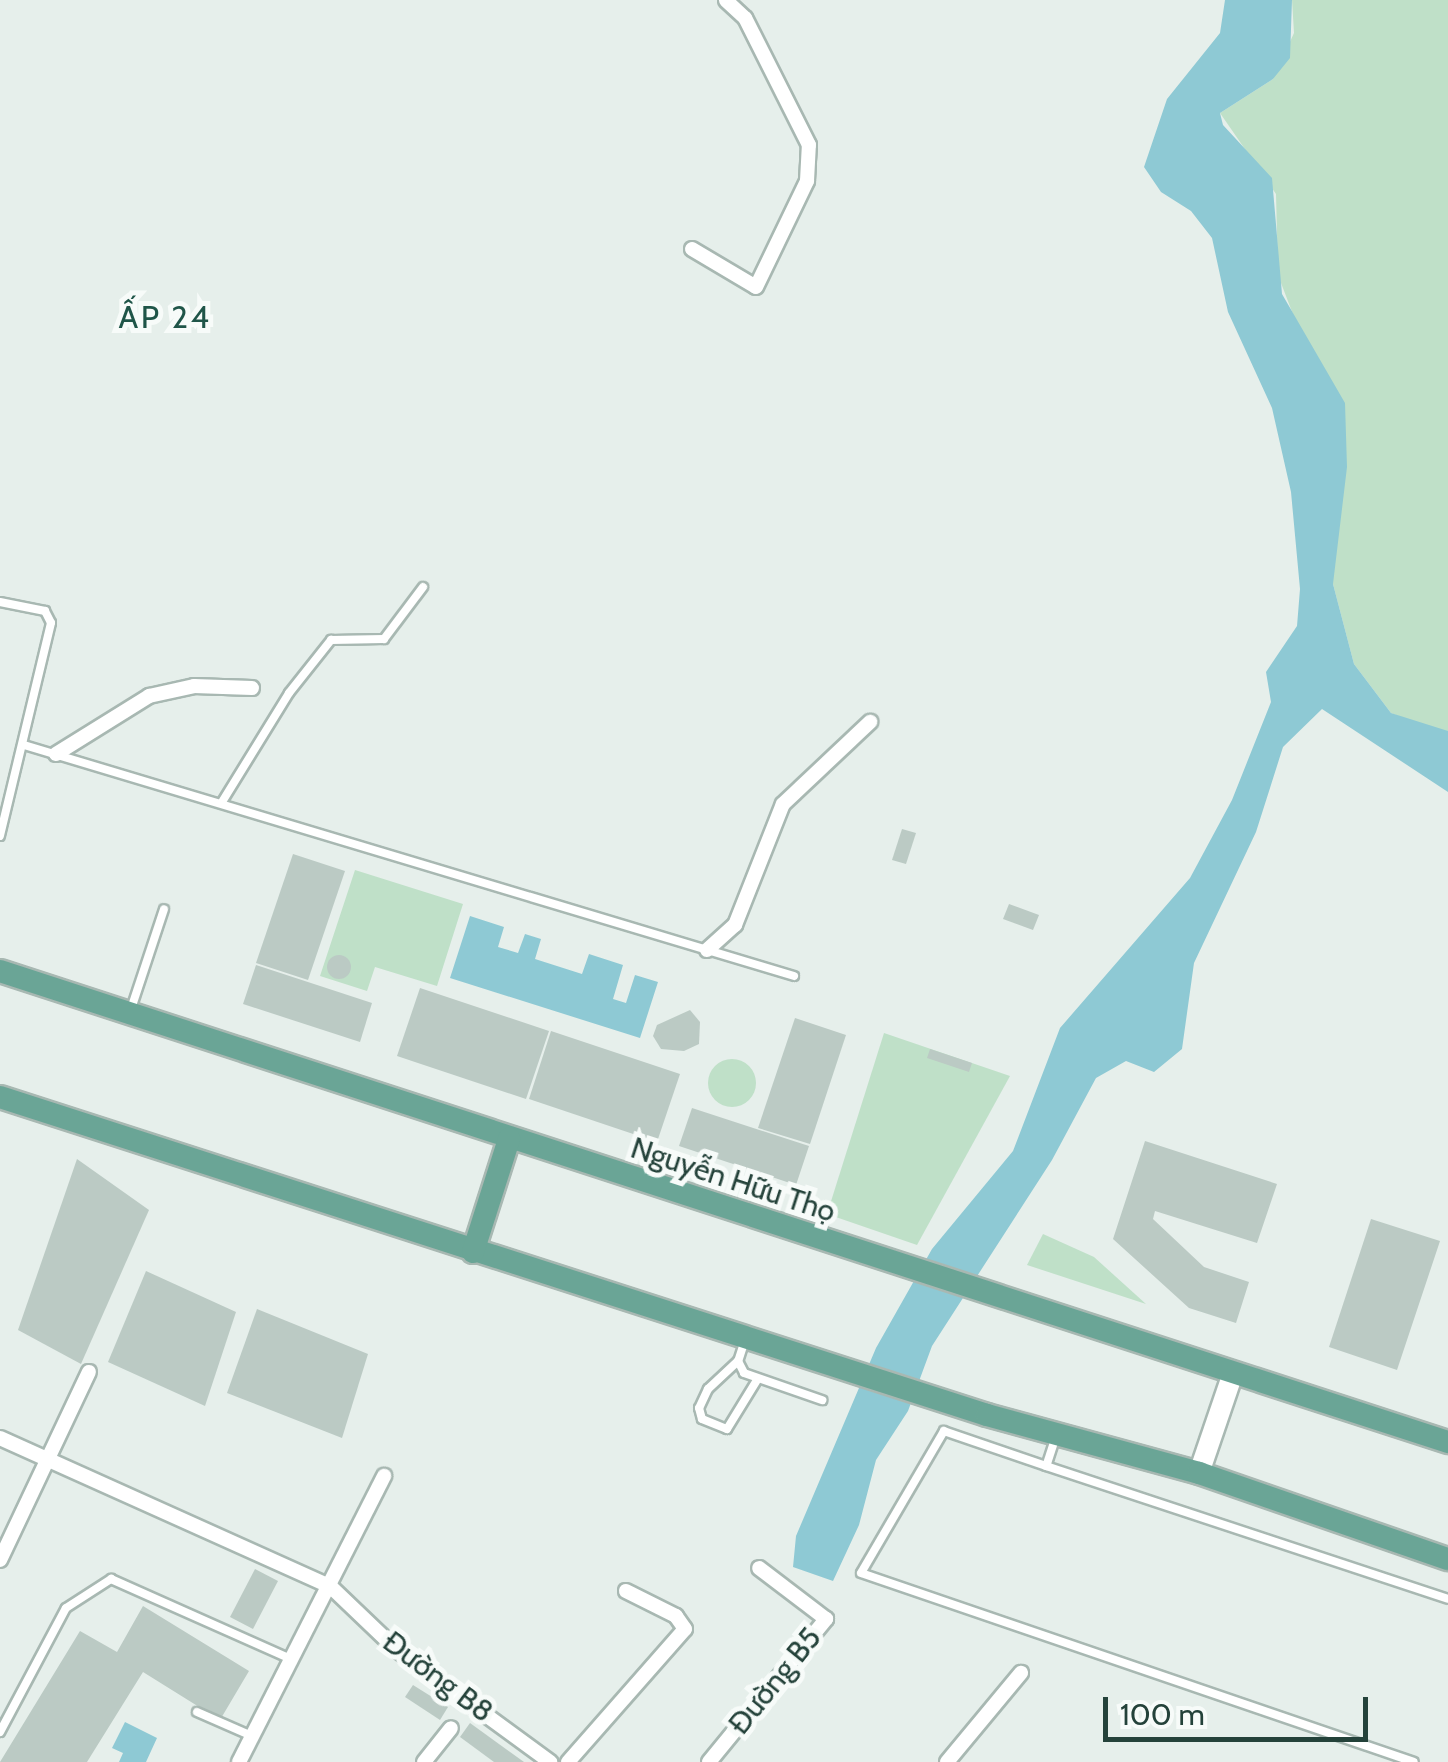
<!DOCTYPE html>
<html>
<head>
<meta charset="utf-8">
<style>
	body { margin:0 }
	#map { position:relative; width:1448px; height:1762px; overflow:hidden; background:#e6efeb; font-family:Cabin,sans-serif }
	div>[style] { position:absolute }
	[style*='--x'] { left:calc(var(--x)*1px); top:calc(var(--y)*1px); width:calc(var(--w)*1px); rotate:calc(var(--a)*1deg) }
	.green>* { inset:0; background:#bfe0c8 }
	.round { border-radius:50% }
	.water>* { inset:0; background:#8ec9d4 }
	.building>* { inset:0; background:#bbcac4 }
	.roads { filter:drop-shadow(2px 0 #a8b8b2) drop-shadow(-2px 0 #a8b8b2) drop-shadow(0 2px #a8b8b2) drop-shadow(0 -2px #a8b8b2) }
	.lane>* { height:8px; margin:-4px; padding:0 4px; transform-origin:4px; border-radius:4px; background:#fff }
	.street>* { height:14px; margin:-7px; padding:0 7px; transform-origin:7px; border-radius:7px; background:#fff }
	.secondary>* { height:20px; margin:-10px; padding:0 10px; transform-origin:10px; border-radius:10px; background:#fff }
	.primary>* { height:22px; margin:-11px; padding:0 11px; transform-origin:11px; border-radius:11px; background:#6aa596 }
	span { translate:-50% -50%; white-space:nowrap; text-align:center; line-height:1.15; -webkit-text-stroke:10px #f7fbf9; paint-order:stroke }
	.street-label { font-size:30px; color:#24423a }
	.neighbourhood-label { font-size:32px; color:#1f5548; letter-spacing:2.5px }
	.scale { position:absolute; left:1103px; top:1697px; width:265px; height:45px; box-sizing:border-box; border:5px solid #24423a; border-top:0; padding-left:12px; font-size:30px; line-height:35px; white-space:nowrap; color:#24423a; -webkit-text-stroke:8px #f7fbf9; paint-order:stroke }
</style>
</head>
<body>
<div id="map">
	<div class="green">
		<i style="clip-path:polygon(1292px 0,1448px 0,1448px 731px,1442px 733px,1391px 713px,1354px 664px,1333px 584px,1294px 317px,1278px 275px,1276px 194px,1220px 113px,1273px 79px,1294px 33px)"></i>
		<i style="clip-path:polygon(355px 870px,463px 904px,437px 986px,375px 967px,367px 991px,320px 976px)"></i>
		<i style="clip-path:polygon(884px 1033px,1010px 1076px,917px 1245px,827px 1214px)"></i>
		<i class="round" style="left:708px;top:1059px;width:48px;height:48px"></i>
		<i style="clip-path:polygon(1043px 1234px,1094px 1257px,1146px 1304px,1027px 1265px)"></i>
	</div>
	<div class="water">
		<i style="clip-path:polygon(1225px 0,1292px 0,1290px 58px,1273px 79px,1220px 113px,1223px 125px,1272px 178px,1282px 294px,1345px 403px,1347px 467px,1333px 584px,1354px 664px,1391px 713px,1448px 731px,1448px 792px,1322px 709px,1283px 747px,1256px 832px,1194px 963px,1182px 1049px,1154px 1072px,1126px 1061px,1096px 1078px,1052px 1160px,932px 1346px,908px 1411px,876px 1460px,859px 1525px,833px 1581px,793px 1567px,796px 1536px,876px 1348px,932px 1249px,1013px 1151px,1060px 1028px,1190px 878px,1232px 800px,1271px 702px,1266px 672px,1297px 626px,1300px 589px,1291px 492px,1272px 408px,1228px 312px,1212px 238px,1191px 211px,1161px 192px,1144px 167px,1167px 99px,1220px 33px)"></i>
		<i style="clip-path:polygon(470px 916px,504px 927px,498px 947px,518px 953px,525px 934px,541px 939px,535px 959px,582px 974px,589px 954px,623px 965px,613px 999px,626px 1003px,635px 975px,658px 982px,640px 1038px,450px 978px)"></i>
		<i style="clip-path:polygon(125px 1722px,157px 1738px,146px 1762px,119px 1762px,123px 1753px,112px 1748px)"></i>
	</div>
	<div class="building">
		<i style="clip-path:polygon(902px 829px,916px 833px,906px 864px,892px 860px)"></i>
		<i style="clip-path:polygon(293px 854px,345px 871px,308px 980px,256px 963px)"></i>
		<i style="clip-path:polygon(1009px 904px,1039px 915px,1033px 930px,1003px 919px)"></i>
		<i class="round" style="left:327px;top:955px;width:24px;height:24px"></i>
		<i style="clip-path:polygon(256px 965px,372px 1003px,360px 1042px,243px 1004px)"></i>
		<i style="clip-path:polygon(420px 988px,549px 1031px,526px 1099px,397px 1056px)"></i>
		<i style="clip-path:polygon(690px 1010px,700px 1022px,699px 1044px,684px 1051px,661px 1049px,653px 1036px,657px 1025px)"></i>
		<i style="clip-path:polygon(795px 1018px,846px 1035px,810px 1144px,758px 1128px)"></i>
		<i style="clip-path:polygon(551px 1031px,680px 1074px,657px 1142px,529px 1099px)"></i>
		<i style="clip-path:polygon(930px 1049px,972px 1063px,969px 1072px,927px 1058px)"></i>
		<i style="clip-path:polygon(692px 1108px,809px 1146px,796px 1185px,679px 1146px)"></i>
		<i style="clip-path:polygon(1145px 1141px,1277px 1184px,1257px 1243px,1155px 1211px,1153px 1219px,1204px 1267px,1249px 1282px,1236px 1323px,1189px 1308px,1113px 1239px)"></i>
		<i style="clip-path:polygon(77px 1159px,149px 1210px,81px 1364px,18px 1330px)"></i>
		<i style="clip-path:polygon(1371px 1219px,1440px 1241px,1397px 1370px,1329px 1347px)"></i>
		<i style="clip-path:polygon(146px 1271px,236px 1312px,205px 1406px,108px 1362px)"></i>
		<i style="clip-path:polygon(257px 1309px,368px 1354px,342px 1438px,227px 1393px)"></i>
		<i style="clip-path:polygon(255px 1569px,278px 1581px,253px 1629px,230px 1617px)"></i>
		<i style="clip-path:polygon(143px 1606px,249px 1671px,220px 1720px,143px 1672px,87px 1762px,0 1762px,80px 1631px,117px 1652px)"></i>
		<i style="clip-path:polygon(413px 1685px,448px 1707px,440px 1720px,405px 1697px)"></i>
		<i style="clip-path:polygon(470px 1723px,524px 1762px,494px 1762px,460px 1737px)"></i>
	</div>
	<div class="roads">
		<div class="lane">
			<i style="--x:0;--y:602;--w:46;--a:11.3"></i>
			<i style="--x:45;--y:611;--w:13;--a:63"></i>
			<i style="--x:51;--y:623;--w:219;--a:103.5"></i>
			<i style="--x:24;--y:745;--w:804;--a:16.7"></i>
			<i style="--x:222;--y:802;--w:128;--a:-58.4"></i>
			<i style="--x:289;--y:693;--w:68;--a:-51.6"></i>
			<i style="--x:331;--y:640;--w:53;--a:-1.1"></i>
			<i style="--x:384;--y:639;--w:65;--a:-53.1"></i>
			<i style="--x:131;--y:1009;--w:105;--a:-71.7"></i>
			<i style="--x:745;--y:1340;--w:22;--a:108"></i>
			<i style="--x:738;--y:1361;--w:13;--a:63"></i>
			<i style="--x:744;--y:1373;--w:83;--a:19.1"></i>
			<i style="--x:738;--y:1361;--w:41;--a:137"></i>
			<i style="--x:708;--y:1389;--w:21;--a:115"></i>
			<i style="--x:699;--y:1408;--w:11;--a:75"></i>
			<i style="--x:702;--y:1419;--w:27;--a:22"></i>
			<i style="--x:727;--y:1429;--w:57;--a:-58.5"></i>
			<i style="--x:1055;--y:1439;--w:28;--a:108"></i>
			<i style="--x:1046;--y:1466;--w:423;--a:18.3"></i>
			<i style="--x:1046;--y:1466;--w:108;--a:-161.1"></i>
			<i style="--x:944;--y:1431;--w:164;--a:120.3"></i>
			<i style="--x:861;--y:1573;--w:584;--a:18.87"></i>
			<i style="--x:197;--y:1712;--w:60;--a:23.6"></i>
			<i style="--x:0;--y:1732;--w:140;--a:-62"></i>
			<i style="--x:66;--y:1608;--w:54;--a:-32.8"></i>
			<i style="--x:111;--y:1579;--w:199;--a:24"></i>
		</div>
		<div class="street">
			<i style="--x:692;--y:249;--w:74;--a:30.7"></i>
			<i style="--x:756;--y:287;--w:118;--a:-64.3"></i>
			<i style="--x:807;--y:181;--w:36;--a:-87"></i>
			<i style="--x:809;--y:145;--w:142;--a:-116.7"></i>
			<i style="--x:745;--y:18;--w:26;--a:-137"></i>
			<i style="--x:56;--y:754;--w:110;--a:-31.9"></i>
			<i style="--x:149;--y:696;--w:46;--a:-12.5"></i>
			<i style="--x:194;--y:686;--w:58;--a:2"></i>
			<i style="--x:707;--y:950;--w:38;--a:-42"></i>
			<i style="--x:735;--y:925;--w:130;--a:-68.4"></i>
			<i style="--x:783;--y:804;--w:120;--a:-43.3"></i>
			<i style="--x:0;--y:1438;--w:362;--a:24.2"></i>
			<i style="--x:330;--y:1586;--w:93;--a:43.7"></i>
			<i style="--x:397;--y:1650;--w:190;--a:36.2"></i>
			<i style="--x:0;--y:1560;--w:208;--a:-64.7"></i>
			<i style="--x:239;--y:1762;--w:321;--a:-63.1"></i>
			<i style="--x:424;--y:1762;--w:43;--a:-51.5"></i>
			<i style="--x:568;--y:1762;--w:177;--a:-48.7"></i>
			<i style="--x:685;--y:1629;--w:16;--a:-125"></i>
			<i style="--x:676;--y:1616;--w:56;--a:-153.4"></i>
			<i style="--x:709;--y:1762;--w:185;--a:-50.7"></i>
			<i style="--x:826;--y:1619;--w:84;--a:-142.7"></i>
			<i style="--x:947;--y:1762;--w:116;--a:-50.3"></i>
		</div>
		<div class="secondary">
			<i style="--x:1199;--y:1473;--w:102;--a:-71.2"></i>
		</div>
		<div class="primary">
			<i style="--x:0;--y:971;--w:1523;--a:18.02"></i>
			<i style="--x:0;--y:1097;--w:1037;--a:17.86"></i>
			<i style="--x:987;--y:1415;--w:220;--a:15.3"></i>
			<i style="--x:1199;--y:1473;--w:263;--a:19.1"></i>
			<i style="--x:473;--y:1252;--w:119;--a:-72.3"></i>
		</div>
	</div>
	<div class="street-label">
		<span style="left:733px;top:1180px;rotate:18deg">Nguyễn Hữu Thọ</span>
		<span style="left:438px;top:1677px;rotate:37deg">Đường B8</span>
		<span style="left:775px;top:1681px;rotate:-51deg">Đường B5</span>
	</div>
	<div class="neighbourhood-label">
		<span style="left:165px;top:317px">ẤP 24</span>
	</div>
	<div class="scale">100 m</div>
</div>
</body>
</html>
